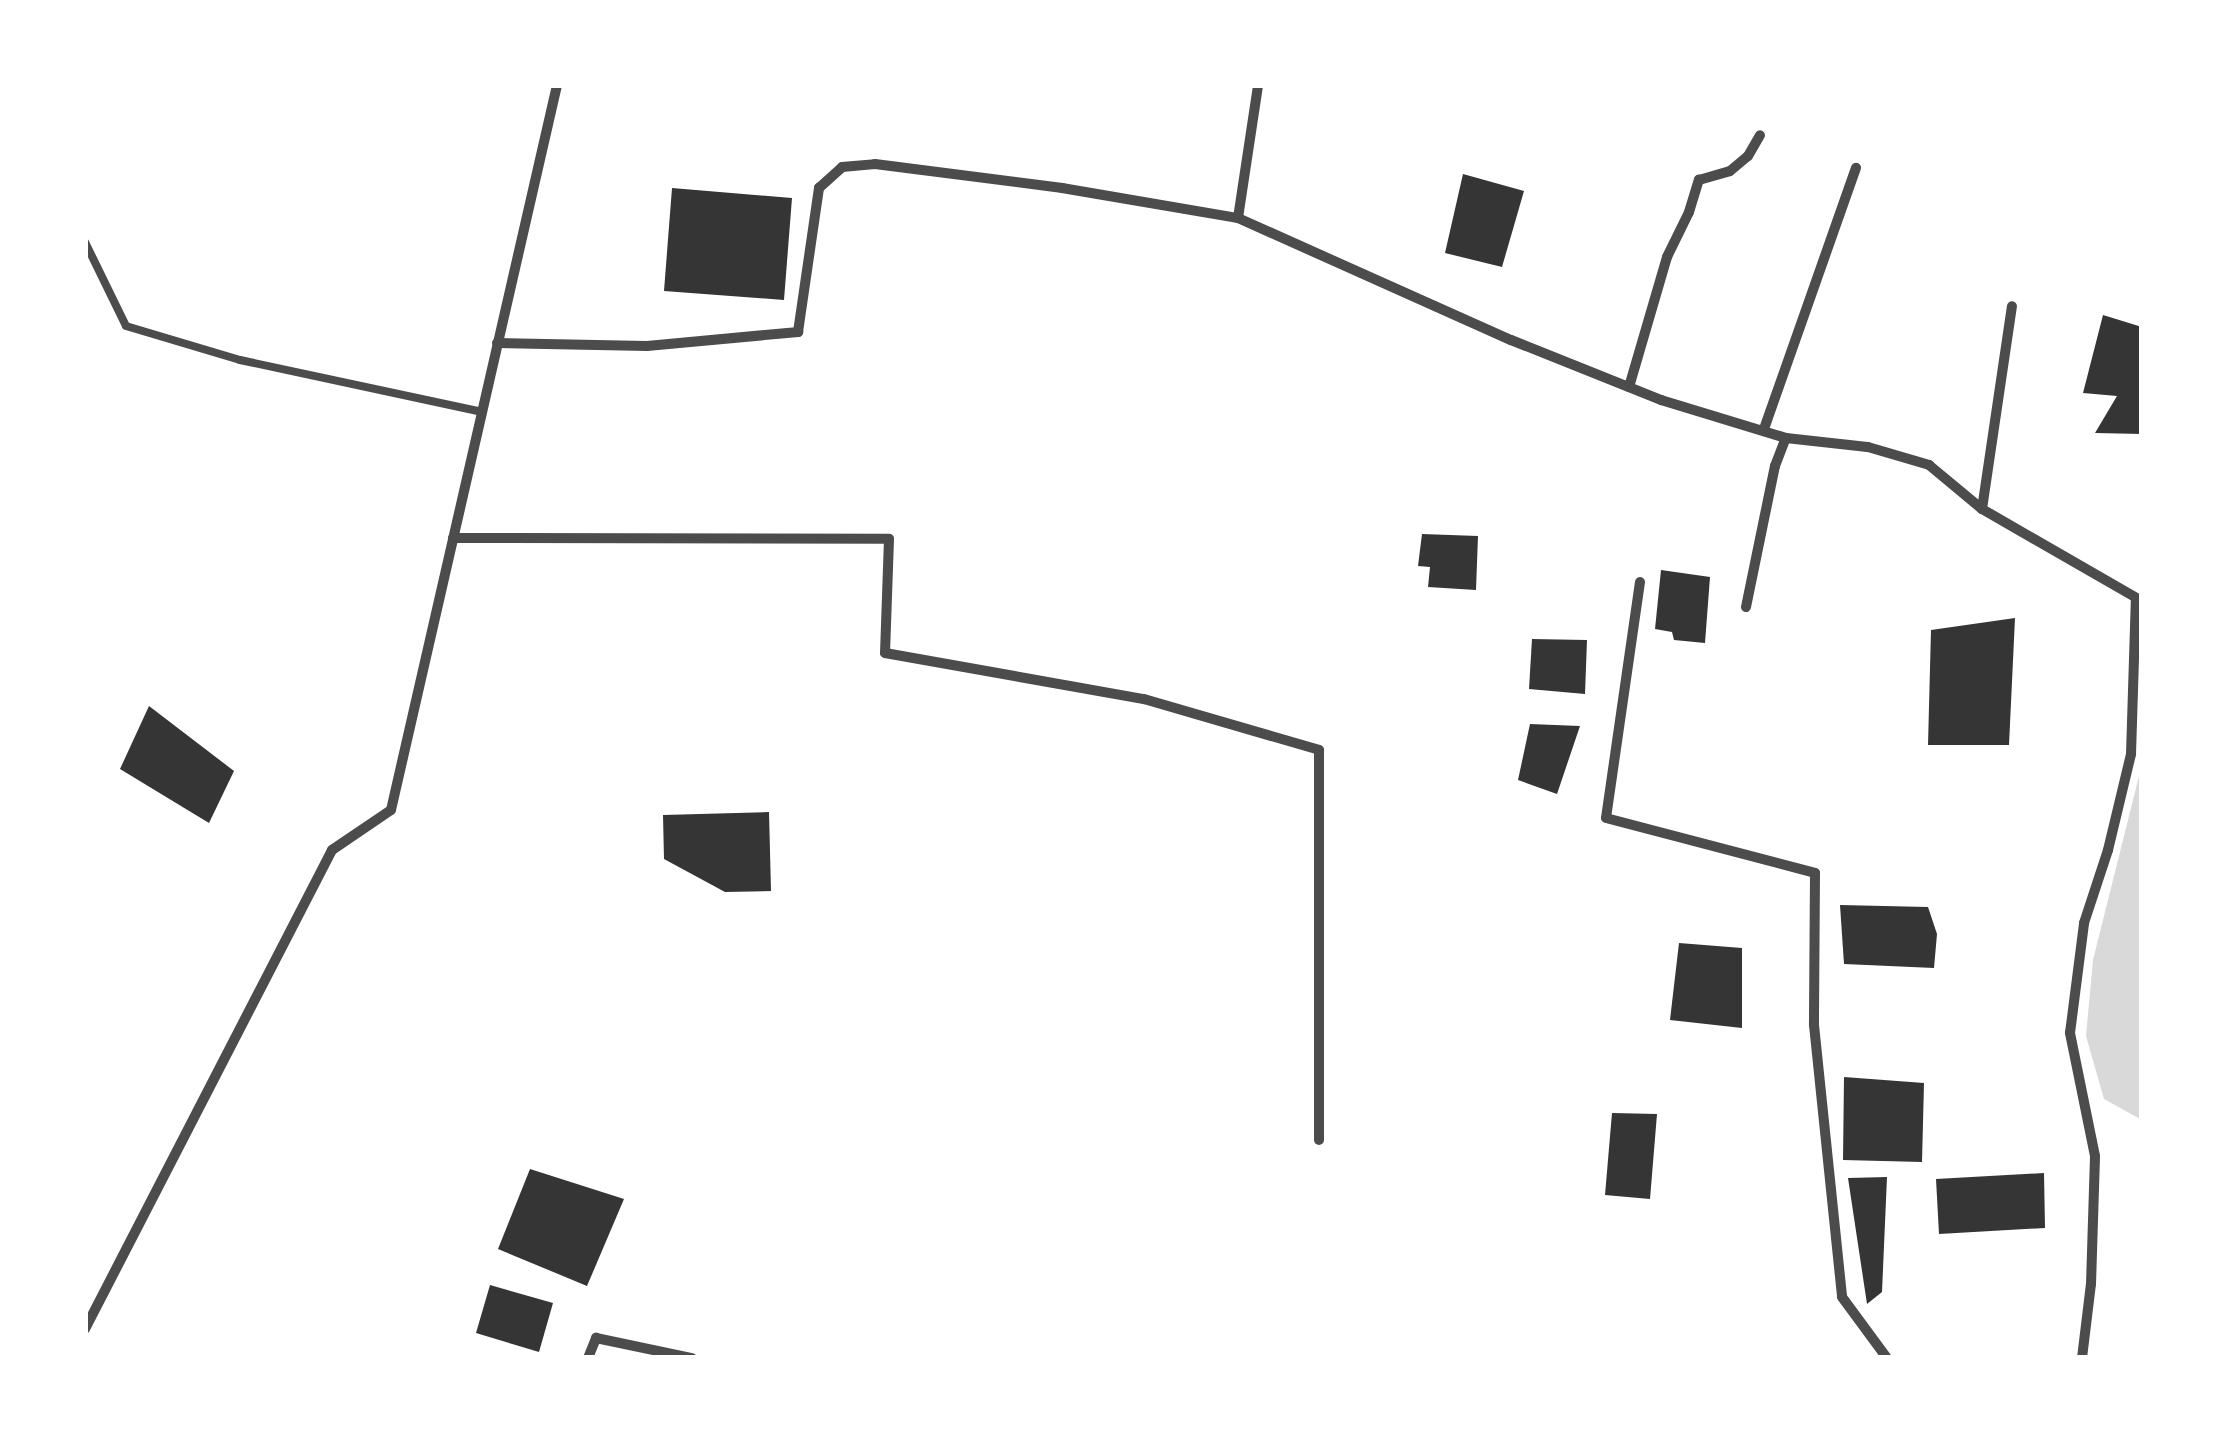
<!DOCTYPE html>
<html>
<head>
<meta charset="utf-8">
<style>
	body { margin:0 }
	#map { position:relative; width:2227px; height:1443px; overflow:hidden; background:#fff; font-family:Helvetica,sans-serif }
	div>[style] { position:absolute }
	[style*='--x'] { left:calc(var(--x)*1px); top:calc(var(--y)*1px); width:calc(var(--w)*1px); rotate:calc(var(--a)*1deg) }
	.water>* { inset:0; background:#d9d9d9 }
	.building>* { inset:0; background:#353535 }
	.service>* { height:8px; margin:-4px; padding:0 4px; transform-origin:4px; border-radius:4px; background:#4c4c4c }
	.minor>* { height:10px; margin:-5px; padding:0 5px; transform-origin:5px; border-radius:5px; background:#4c4c4c }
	span { translate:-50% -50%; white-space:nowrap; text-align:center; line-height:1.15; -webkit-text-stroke:9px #fff; paint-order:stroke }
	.frame { position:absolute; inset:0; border:88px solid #fff; pointer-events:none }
</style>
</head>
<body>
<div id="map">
	<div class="water">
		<i style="clip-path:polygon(2142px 764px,2142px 1120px,2104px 1099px,2086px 1036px,2093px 960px)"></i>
	</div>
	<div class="building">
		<i style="clip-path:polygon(1463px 174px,1524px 191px,1502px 267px,1445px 253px)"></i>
		<i style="clip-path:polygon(672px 188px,792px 198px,784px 300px,664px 291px)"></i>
		<i style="clip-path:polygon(2103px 315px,2142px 327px,2142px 434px,2095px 433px,2117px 396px,2083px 393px)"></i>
		<i style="clip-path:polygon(1422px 534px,1478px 536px,1476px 590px,1428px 587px,1430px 567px,1418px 566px)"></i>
		<i style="clip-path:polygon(1661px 570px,1710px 577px,1705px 643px,1674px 640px,1672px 632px,1655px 629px)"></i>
		<i style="clip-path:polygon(2015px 618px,2009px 745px,1928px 745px,1931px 630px)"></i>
		<i style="clip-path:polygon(1532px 639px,1587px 640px,1585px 694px,1529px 689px)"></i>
		<i style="clip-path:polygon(149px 706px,234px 771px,209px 823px,120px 769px)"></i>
		<i style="clip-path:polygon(1530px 724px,1580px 726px,1557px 794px,1518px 780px)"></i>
		<i style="clip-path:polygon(769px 812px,771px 891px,725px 892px,664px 859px,663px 815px)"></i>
		<i style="clip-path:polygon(1840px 905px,1928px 907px,1937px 934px,1934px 968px,1844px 964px)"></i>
		<i style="clip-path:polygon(1679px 943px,1742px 948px,1742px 1028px,1670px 1020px)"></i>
		<i style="clip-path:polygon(1844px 1077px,1924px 1083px,1922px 1162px,1843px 1160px)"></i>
		<i style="clip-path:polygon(1612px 1113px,1657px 1114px,1650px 1199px,1605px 1195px)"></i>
		<i style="clip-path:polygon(530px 1169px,624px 1199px,587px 1286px,498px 1249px)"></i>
		<i style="clip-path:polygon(2044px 1173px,2045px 1228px,1939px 1234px,1936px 1179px)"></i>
		<i style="clip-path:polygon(1887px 1177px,1882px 1292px,1867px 1304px,1848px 1178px)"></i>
		<i style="clip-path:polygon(490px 1285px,553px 1303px,539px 1352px,476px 1333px)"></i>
	</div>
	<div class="service">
		<i style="--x:85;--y:242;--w:93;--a:64"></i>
		<i style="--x:126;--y:326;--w:119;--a:16.6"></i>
		<i style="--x:240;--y:360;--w:248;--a:12.1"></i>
	</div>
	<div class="minor">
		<i style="--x:1238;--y:218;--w:134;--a:-81.4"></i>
		<i style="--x:497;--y:343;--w:150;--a:1.1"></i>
		<i style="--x:647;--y:346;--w:152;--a:-5.3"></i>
		<i style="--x:798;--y:332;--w:146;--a:-81.7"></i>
		<i style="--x:819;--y:188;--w:31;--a:-42"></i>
		<i style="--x:842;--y:167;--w:33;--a:-5"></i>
		<i style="--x:875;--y:164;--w:189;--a:7.3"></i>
		<i style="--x:1062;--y:188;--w:179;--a:9.7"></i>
		<i style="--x:1238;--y:218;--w:299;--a:24.1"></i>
		<i style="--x:1511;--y:340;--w:162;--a:21.8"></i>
		<i style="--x:1661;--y:400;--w:131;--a:16.9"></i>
		<i style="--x:1786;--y:438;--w:82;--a:6.3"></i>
		<i style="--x:1868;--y:447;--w:64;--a:16.4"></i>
		<i style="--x:1929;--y:465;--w:69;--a:39.7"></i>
		<i style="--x:1982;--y:509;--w:185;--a:29.9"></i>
		<i style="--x:1629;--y:387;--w:135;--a:-73.7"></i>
		<i style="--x:1667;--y:257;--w:50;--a:-63.9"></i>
		<i style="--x:1689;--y:212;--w:34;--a:-73"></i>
		<i style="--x:1699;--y:180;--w:32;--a:-16"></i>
		<i style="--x:1730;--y:171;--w:23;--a:-40"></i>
		<i style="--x:1748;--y:156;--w:24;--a:-60"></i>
		<i style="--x:1764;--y:429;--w:277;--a:-70.6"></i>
		<i style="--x:1982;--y:509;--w:205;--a:-81.6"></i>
		<i style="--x:453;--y:538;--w:436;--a:0.1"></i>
		<i style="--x:889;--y:539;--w:114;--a:92"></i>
		<i style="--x:885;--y:653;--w:263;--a:10.1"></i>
		<i style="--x:1144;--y:699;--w:182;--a:16.2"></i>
		<i style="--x:1319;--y:750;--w:390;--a:90"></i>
		<i style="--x:1640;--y:582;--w:238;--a:98.2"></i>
		<i style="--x:1606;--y:818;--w:216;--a:14.7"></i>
		<i style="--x:1815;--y:873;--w:152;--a:90.4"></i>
		<i style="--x:1814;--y:1025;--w:273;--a:84.1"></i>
		<i style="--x:1842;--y:1297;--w:76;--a:53.6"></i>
		<i style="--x:1746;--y:607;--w:144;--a:-78.4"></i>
		<i style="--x:1775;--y:466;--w:30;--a:-69"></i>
		<i style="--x:85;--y:1329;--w:539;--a:-62.72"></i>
		<i style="--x:332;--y:850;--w:71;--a:-34.1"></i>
		<i style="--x:391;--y:810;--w:744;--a:-77.1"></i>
		<i style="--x:588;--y:1358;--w:22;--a:-68"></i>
		<i style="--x:596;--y:1338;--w:98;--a:11.8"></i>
		<i style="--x:2082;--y:1358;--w:75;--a:-83.1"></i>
		<i style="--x:2091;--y:1284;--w:128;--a:-88.2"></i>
		<i style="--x:2095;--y:1156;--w:126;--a:-101.5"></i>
		<i style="--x:2070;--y:1033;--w:111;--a:-82.7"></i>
		<i style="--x:2084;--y:923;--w:77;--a:-71.8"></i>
		<i style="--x:2108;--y:850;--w:99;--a:-76.5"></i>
		<i style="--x:2131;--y:754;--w:155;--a:-88.2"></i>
	</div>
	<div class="frame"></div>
</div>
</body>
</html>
